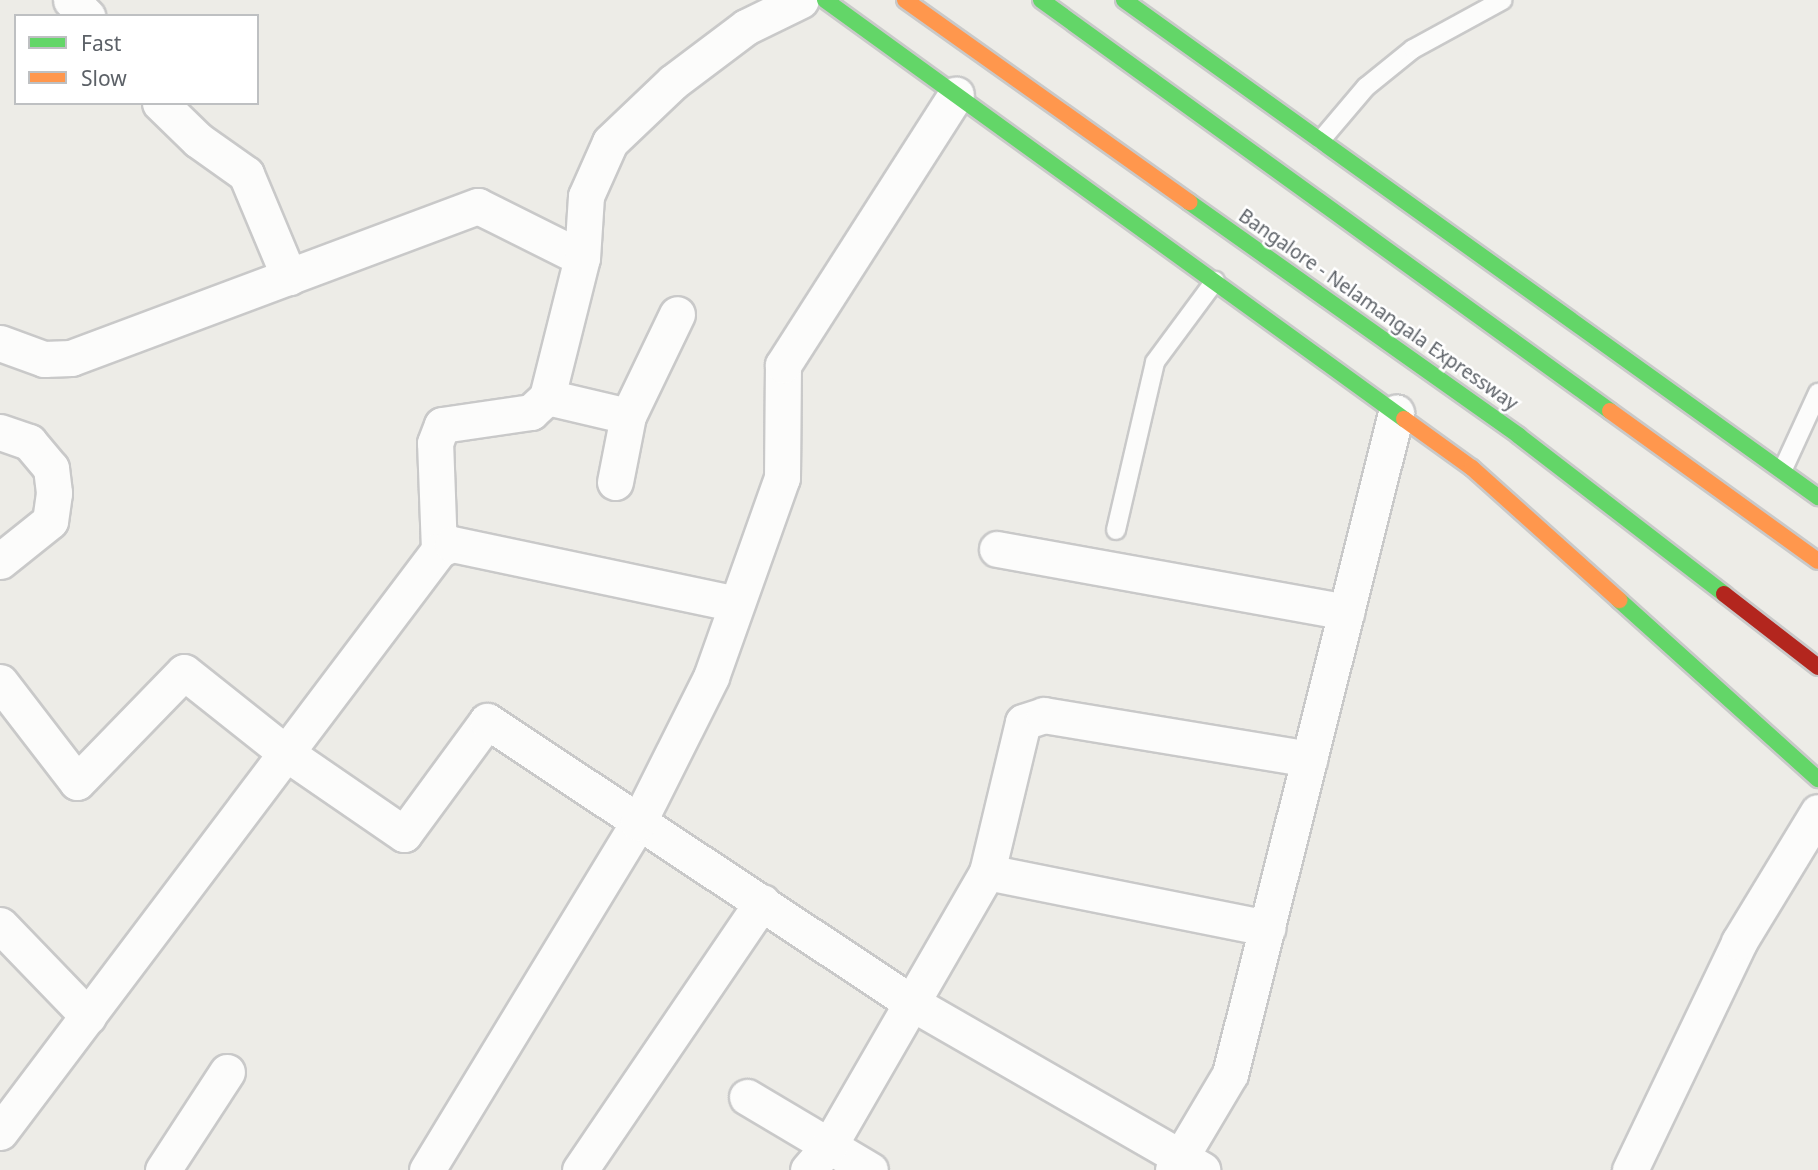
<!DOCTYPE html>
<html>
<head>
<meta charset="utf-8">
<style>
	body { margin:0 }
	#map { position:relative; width:1818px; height:1170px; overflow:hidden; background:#edece7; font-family:"Noto Sans",sans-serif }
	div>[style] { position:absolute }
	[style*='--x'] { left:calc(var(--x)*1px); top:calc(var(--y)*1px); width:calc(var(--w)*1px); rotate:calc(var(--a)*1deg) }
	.roads { filter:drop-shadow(2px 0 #c9c9c9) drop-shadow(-2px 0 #c9c9c9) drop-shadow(0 2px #c9c9c9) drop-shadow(0 -2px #c9c9c9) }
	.lane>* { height:18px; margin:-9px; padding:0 9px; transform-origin:9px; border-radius:9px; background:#fcfcfb }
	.street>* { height:35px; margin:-17.5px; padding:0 17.5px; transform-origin:17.5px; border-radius:17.5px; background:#fcfcfb }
	.fast>* { height:16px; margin:-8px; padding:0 8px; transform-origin:8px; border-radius:8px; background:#63d668 }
	.slow>* { height:16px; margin:-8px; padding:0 8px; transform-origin:8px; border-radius:8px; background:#ff974d }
	.jam>* { height:16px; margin:-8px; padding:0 8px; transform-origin:8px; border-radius:8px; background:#b3261e }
	span { translate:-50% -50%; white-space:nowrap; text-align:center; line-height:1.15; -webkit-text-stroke:5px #fff; paint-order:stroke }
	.street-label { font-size:19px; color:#5c6167 }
	.legend { position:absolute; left:14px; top:14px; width:245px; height:91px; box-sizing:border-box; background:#fff; border:2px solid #bec0c2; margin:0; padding:9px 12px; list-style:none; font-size:21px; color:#5c6167 }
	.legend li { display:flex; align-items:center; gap:14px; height:35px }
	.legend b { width:35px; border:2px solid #bec0c2 }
</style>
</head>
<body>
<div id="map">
	<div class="roads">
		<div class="lane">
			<i style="--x:1321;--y:140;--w:70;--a:-49.7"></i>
			<i style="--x:1366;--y:87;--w:60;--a:-39"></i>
			<i style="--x:1413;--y:49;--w:102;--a:-28.6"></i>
			<i style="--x:1783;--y:469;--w:84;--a:-65.3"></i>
			<i style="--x:1116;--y:530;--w:172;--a:-76.9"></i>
			<i style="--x:1155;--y:362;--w:101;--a:-53.5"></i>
		</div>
		<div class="street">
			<i style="--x:71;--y:0;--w:23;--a:45"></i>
			<i style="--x:160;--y:103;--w:53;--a:44.2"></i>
			<i style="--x:198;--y:140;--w:59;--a:35.3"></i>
			<i style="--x:246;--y:174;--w:112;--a:67.3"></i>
			<i style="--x:0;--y:343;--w:47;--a:20"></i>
			<i style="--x:44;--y:359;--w:27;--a:-2"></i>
			<i style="--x:71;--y:358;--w:434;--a:-20.5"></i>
			<i style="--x:478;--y:206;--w:116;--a:26.6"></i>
			<i style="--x:547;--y:397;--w:83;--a:13.2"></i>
			<i style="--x:0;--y:432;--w:31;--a:19"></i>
			<i style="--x:29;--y:442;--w:34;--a:50"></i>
			<i style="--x:51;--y:468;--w:25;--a:83"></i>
			<i style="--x:54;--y:493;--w:28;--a:98"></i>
			<i style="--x:50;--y:521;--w:64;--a:141.3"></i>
			<i style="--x:615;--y:482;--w:67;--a:-78.9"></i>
			<i style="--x:628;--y:416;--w:113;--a:-64.3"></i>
			<i style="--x:997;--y:549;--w:355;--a:10.2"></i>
			<i style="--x:439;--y:550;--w:107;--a:-92.1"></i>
			<i style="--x:435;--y:443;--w:19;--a:-69"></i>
			<i style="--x:442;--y:425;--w:90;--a:-8.3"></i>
			<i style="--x:531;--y:412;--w:22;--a:-43"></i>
			<i style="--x:547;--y:397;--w:143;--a:-75.9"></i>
			<i style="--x:582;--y:258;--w:62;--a:-86.3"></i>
			<i style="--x:586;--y:196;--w:59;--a:-66"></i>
			<i style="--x:610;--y:142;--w:87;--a:-43.6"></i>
			<i style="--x:673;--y:82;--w:91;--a:-37"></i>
			<i style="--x:746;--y:27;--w:61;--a:-26.1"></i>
			<i style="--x:0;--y:682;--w:126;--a:52.4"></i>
			<i style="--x:77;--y:782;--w:153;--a:-45.8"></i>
			<i style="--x:184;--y:672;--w:130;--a:38.5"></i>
			<i style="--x:286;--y:753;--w:143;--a:34.5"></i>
			<i style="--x:404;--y:834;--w:140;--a:-53.7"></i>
			<i style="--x:487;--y:721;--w:510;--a:33.57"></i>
			<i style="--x:912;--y:1003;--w:335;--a:29.9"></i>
			<i style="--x:987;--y:872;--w:286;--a:11.3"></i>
			<i style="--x:0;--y:925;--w:127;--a:46"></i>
			<i style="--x:747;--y:1097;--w:143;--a:30.7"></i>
			<i style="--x:0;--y:1132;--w:729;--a:-52.97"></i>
			<i style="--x:439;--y:550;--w:14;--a:-25"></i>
			<i style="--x:452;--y:544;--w:290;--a:11.9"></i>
			<i style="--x:163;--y:1170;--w:117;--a:-56.9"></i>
			<i style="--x:427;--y:1170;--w:406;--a:-58.7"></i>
			<i style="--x:638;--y:823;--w:163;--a:-63.4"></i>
			<i style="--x:711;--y:677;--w:211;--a:-70.4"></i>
			<i style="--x:782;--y:478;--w:113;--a:-89.5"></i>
			<i style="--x:783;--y:365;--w:321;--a:-57.4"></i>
			<i style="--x:580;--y:1170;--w:324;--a:-55.8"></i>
			<i style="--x:808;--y:1170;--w:32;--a:-49"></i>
			<i style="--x:829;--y:1146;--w:316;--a:-60"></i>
			<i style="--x:987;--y:872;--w:154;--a:-76.5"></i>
			<i style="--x:1023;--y:722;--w:22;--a:-18"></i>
			<i style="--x:1044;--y:715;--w:269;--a:9.4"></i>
			<i style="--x:1173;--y:1170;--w:112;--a:-59.3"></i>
			<i style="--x:1230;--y:1074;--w:682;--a:-75.9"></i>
			<i style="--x:1630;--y:1170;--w:253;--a:-64.4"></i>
			<i style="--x:1739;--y:942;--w:152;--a:-58.7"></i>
		</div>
		<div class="fast">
			<i style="--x:825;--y:0;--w:715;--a:35.89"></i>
			<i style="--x:1041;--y:0;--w:702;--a:35.84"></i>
			<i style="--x:1124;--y:0;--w:854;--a:35.61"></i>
			<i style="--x:1189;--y:202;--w:405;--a:35.3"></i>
			<i style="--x:1519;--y:436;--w:259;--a:37.6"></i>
			<i style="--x:1619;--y:600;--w:268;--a:42"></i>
		</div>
		<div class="slow">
			<i style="--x:905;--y:0;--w:349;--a:35.4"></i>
			<i style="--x:1610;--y:411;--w:256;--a:35.8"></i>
			<i style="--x:1404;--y:419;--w:84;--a:35.8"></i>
			<i style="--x:1472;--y:468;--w:198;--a:41.9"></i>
		</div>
		<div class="jam">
			<i style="--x:1724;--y:594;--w:119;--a:37.8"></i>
		</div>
	</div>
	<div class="street-label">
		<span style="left:1378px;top:310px;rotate:35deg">Bangalore - Nelamangala Expressway</span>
	</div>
	<ul class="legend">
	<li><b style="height:9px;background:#63d668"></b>Fast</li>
	<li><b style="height:9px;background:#ff974d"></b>Slow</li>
	</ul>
</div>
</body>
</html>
